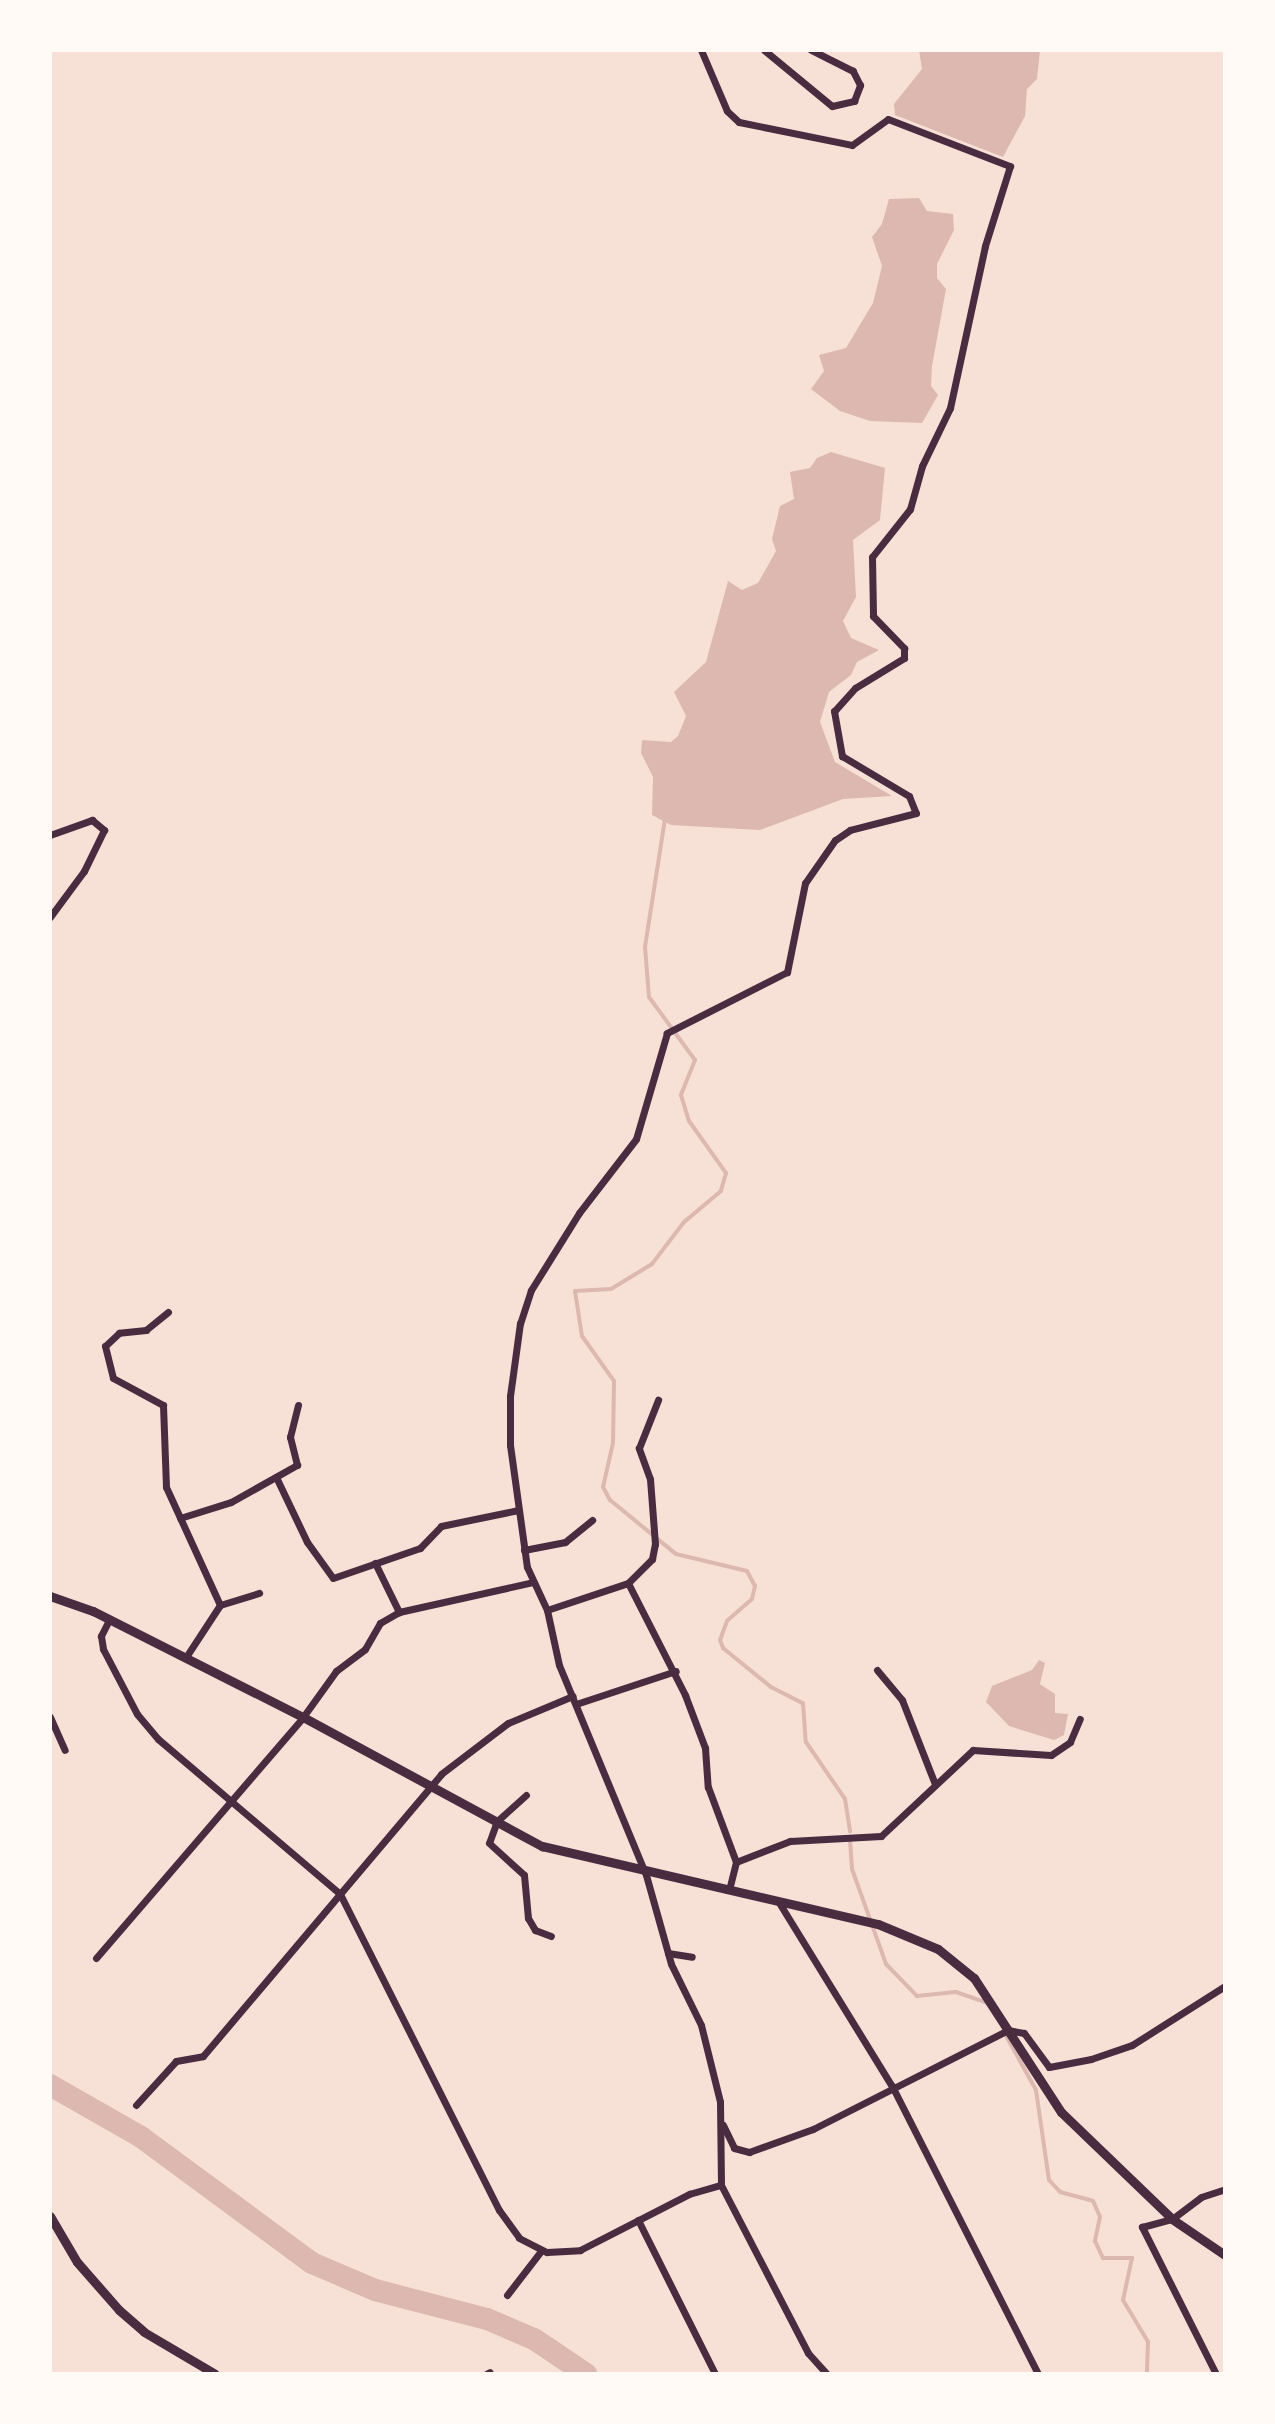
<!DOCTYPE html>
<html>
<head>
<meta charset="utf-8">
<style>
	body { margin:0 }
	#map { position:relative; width:1275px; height:2424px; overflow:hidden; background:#f7e1d7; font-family:Ubuntu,sans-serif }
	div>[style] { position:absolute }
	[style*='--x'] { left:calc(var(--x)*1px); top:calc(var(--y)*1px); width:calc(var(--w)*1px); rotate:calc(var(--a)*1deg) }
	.water>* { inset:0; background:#dcb8b0 }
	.stream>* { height:4px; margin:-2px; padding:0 2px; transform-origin:2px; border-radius:2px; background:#dcb8b0 }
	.river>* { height:22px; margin:-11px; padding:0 11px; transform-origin:11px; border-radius:11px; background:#dcb8b0 }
	.minor>* { height:7px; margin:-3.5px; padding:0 3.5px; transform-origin:3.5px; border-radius:3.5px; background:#4a2c40 }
	.secondary>* { height:9px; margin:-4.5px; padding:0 4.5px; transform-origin:4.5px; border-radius:4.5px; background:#4a2c40 }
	span { translate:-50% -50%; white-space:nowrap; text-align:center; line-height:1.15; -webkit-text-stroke:7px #fffaf5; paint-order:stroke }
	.frame { position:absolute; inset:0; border:52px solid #fffaf5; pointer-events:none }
</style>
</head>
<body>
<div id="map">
	<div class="water">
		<i style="clip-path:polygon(919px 50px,1040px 50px,1037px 79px,1027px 89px,1025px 116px,1003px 157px,895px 115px,894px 104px,922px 69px)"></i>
		<i style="clip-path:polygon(919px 198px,927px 211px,953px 214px,954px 230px,937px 264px,937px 278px,946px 289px,932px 366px,931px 386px,938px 395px,922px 423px,870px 421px,840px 411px,811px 389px,824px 371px,819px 355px,846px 348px,873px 303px,882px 266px,872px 237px,882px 224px,889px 199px)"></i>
		<i style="clip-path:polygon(831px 452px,885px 468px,880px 520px,853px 540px,856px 597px,843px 621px,851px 638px,879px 650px,857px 662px,851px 675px,829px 692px,820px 722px,835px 762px,892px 796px,843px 799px,760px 830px,671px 825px,652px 815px,653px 777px,641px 753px,642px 740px,671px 742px,678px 736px,686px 716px,674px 692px,706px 662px,728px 581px,742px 590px,758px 583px,776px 551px,772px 539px,780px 506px,794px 499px,790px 472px,810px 468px,817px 458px)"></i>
		<i style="clip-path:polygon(1039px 1660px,1045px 1663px,1040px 1684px,1055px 1694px,1055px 1713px,1068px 1714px,1064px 1735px,1054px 1740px,1009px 1726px,986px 1702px,992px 1686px,1032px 1670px)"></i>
	</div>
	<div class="stream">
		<i style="--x:665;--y:819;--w:130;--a:98.9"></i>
		<i style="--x:645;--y:947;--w:50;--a:85.4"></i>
		<i style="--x:649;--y:997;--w:78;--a:53.9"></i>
		<i style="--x:695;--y:1060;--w:38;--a:112"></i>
		<i style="--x:681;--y:1095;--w:27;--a:73"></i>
		<i style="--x:689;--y:1121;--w:64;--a:54.6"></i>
		<i style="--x:726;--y:1173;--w:19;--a:106"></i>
		<i style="--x:721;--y:1191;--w:48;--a:140"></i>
		<i style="--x:684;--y:1222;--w:53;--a:127.3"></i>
		<i style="--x:652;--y:1264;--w:48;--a:148.6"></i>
		<i style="--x:611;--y:1289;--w:36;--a:177"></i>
		<i style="--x:575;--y:1291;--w:46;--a:81.2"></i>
		<i style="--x:582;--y:1336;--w:55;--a:54.6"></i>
		<i style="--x:614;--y:1381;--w:62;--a:90.9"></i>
		<i style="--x:613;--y:1443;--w:45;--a:102.8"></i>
		<i style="--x:603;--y:1487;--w:15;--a:62"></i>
		<i style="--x:610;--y:1500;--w:85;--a:39.3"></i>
		<i style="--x:676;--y:1554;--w:73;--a:13.5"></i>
		<i style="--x:747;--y:1571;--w:17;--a:62"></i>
		<i style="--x:755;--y:1586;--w:13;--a:103"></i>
		<i style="--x:752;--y:1599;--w:33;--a:139"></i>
		<i style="--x:727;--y:1621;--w:20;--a:110"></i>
		<i style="--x:720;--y:1640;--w:9;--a:69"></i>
		<i style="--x:723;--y:1648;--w:62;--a:39.1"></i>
		<i style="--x:771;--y:1687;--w:36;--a:27"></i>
		<i style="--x:803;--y:1703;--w:39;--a:86"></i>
		<i style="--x:806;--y:1742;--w:69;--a:55.6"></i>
		<i style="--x:845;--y:1799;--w:33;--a:81"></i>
		<i style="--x:850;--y:1840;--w:29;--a:86"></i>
		<i style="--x:852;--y:1869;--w:101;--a:70.3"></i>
		<i style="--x:886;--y:1964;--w:45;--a:45.9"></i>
		<i style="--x:917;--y:1996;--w:39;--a:-6"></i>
		<i style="--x:956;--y:1992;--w:34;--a:19"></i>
		<i style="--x:1004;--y:2032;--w:66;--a:61.1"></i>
		<i style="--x:1036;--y:2090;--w:91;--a:81.8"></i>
		<i style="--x:1049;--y:2180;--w:16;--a:47"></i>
		<i style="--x:1060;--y:2192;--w:34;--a:15"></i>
		<i style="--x:1093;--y:2201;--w:17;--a:66"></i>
		<i style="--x:1100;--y:2217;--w:25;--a:102"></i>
		<i style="--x:1095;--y:2241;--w:19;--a:65"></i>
		<i style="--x:1103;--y:2258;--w:29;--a:0"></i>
		<i style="--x:1132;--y:2258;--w:43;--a:102.1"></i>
		<i style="--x:1123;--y:2300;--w:49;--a:59.2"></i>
		<i style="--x:1148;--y:2342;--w:32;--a:92"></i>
	</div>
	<div class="river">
		<i style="--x:50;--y:2085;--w:105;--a:29.7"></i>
		<i style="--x:141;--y:2137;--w:212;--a:36.4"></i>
		<i style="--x:312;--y:2263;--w:69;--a:23.2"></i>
		<i style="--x:375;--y:2290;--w:116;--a:14.5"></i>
		<i style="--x:487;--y:2319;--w:51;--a:23.1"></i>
		<i style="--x:534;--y:2339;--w:63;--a:33.9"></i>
	</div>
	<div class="minor">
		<i style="--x:701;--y:50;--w:66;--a:66.9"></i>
		<i style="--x:727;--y:111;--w:16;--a:43"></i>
		<i style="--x:739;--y:122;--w:115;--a:11.5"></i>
		<i style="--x:852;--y:145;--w:44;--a:-35.8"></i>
		<i style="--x:888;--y:119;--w:131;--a:21.1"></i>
		<i style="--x:1010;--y:166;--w:84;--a:107.4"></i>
		<i style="--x:985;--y:246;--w:166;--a:102.2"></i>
		<i style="--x:950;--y:408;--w:64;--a:115.8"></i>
		<i style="--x:922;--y:466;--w:45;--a:105.6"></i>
		<i style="--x:910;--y:509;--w:61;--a:128.4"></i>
		<i style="--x:872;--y:557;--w:59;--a:89"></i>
		<i style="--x:873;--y:616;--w:45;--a:45.9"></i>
		<i style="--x:904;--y:648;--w:10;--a:90"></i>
		<i style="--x:904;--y:658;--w:57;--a:148.5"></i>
		<i style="--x:855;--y:688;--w:31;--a:132"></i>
		<i style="--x:834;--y:711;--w:46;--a:79.9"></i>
		<i style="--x:842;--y:756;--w:78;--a:30.8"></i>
		<i style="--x:909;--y:796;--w:18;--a:68"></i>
		<i style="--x:916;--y:813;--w:68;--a:165.6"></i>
		<i style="--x:850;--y:830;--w:18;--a:146"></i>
		<i style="--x:835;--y:840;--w:52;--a:124.9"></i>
		<i style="--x:805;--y:883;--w:91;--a:101.4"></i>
		<i style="--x:787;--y:972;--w:135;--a:153.1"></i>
		<i style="--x:667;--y:1033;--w:110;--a:106.3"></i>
		<i style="--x:636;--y:1139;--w:93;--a:127.6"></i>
		<i style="--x:579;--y:1213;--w:91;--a:121.9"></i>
		<i style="--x:531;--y:1290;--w:35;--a:108"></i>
		<i style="--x:520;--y:1323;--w:74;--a:97.8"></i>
		<i style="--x:510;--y:1396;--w:49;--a:90"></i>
		<i style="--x:510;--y:1445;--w:123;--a:82.1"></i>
		<i style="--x:527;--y:1567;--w:47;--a:65.1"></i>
		<i style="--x:547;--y:1610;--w:56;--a:77.7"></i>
		<i style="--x:559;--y:1665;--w:227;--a:67.5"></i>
		<i style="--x:646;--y:1875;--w:92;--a:74.3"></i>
		<i style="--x:671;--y:1964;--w:68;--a:63.8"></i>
		<i style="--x:701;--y:2025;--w:79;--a:76.1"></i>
		<i style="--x:720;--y:2102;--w:83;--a:89.3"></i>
		<i style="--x:721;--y:2185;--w:189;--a:62.6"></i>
		<i style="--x:808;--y:2353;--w:28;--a:48"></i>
		<i style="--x:764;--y:50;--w:88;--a:39.5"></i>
		<i style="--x:832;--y:106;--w:23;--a:-13"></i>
		<i style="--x:854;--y:101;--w:17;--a:-69"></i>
		<i style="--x:860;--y:85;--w:16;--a:-117"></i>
		<i style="--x:853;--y:71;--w:47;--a:-153.4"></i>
		<i style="--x:50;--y:835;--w:45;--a:-19.7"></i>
		<i style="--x:92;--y:820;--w:16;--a:40"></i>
		<i style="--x:104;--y:830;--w:46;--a:116"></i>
		<i style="--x:84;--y:871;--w:57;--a:126.5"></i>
		<i style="--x:168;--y:1312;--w:28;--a:141"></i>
		<i style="--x:146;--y:1330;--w:27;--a:174"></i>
		<i style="--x:119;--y:1333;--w:19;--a:137"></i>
		<i style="--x:105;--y:1346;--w:33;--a:76"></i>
		<i style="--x:113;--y:1378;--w:57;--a:28.4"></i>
		<i style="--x:163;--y:1405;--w:82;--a:87.9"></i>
		<i style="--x:166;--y:1487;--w:130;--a:65.4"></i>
		<i style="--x:220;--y:1605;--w:62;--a:123.2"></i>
		<i style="--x:276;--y:1477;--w:72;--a:64.5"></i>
		<i style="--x:307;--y:1542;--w:44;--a:54.2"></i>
		<i style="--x:333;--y:1578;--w:92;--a:-19"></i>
		<i style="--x:420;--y:1548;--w:30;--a:-46"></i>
		<i style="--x:441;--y:1526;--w:79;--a:-11.7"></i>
		<i style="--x:180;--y:1518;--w:53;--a:-17.4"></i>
		<i style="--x:231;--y:1502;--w:76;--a:-29.3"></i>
		<i style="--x:297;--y:1465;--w:29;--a:-104"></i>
		<i style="--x:290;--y:1437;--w:33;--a:-76"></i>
		<i style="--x:524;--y:1550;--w:42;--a:-11"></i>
		<i style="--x:565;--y:1542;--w:35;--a:-39"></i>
		<i style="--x:375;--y:1563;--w:55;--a:63.9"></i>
		<i style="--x:628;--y:1583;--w:34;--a:-45"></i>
		<i style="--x:652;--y:1559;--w:15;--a:-79"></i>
		<i style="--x:655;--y:1544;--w:65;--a:-94.4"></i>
		<i style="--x:650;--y:1479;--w:33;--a:-110"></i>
		<i style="--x:639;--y:1448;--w:52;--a:-68.4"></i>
		<i style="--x:220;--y:1605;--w:41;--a:-17.1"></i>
		<i style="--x:547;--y:1610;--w:85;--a:-18.4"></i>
		<i style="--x:628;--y:1583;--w:126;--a:63"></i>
		<i style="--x:685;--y:1695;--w:57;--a:69.3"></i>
		<i style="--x:705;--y:1748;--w:39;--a:86"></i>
		<i style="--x:708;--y:1787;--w:80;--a:69.5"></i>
		<i style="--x:109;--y:1620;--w:18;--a:117"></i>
		<i style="--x:101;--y:1636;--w:13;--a:81"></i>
		<i style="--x:103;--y:1649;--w:73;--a:62.4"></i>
		<i style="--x:137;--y:1714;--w:33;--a:50"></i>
		<i style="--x:158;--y:1739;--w:239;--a:40.4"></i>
		<i style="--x:340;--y:1894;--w:354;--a:63.3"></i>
		<i style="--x:499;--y:2210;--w:34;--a:54"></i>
		<i style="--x:519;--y:2238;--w:31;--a:27"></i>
		<i style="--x:547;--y:2252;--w:33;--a:-3"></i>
		<i style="--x:580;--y:2250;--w:123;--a:-27.2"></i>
		<i style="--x:689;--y:2194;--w:33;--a:-16"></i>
		<i style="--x:877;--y:1670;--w:39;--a:50"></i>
		<i style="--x:902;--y:1700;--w:90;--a:68.6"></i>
		<i style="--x:576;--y:1704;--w:105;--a:-18.3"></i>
		<i style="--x:50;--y:1717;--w:36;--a:66"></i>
		<i style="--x:526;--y:1795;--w:39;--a:138"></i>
		<i style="--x:497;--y:1821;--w:23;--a:110"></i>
		<i style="--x:489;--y:1843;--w:47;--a:42.4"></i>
		<i style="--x:524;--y:1875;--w:43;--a:84.7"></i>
		<i style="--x:528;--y:1918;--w:14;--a:60"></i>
		<i style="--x:535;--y:1930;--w:17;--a:21"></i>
		<i style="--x:729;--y:1890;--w:29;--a:-76"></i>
		<i style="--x:736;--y:1862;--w:58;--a:-21.3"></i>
		<i style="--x:790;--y:1841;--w:91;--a:-3.1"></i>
		<i style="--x:881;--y:1836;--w:126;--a:-43.1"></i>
		<i style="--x:973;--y:1750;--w:78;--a:3.7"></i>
		<i style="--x:1051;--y:1755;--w:23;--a:-34"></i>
		<i style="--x:1070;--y:1742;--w:25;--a:-67"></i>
		<i style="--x:778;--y:1901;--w:217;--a:58.4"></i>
		<i style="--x:892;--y:2086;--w:323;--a:63.1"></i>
		<i style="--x:668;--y:1953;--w:24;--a:9"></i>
		<i style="--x:96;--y:1958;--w:318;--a:-49.3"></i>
		<i style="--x:303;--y:1717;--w:57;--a:-54.3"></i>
		<i style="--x:336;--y:1671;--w:36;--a:-37"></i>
		<i style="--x:365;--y:1649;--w:30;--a:-60"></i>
		<i style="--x:380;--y:1623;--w:22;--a:-30"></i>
		<i style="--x:399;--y:1612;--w:137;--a:-12.6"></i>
		<i style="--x:136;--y:2105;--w:59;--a:-47.7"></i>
		<i style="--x:176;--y:2061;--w:27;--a:-10"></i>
		<i style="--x:203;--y:2056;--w:369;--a:-49.8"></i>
		<i style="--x:441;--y:1774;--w:84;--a:-37.3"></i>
		<i style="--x:508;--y:1723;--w:70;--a:-22.6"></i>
		<i style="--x:723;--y:2125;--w:25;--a:64"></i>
		<i style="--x:734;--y:2148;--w:16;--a:15"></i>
		<i style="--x:749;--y:2152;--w:68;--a:-19.8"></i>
		<i style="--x:813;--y:2129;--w:219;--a:-26.9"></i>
		<i style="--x:1008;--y:2030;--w:16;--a:11"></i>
		<i style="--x:1024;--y:2033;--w:42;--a:53.7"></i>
		<i style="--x:1049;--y:2067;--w:43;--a:-10.8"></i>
		<i style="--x:1091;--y:2059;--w:43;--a:-18.9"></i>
		<i style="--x:1132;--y:2045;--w:110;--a:-32.4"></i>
		<i style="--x:638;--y:2220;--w:172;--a:63.4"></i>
		<i style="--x:507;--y:2295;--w:56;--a:-52.3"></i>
		<i style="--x:486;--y:2374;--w:4;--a:-27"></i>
		<i style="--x:1216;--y:2374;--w:165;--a:-116.7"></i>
		<i style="--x:1142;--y:2227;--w:31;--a:-15"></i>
		<i style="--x:1172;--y:2219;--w:36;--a:-37"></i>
		<i style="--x:1201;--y:2197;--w:25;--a:-18"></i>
	</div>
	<div class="secondary">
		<i style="--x:50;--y:1596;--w:46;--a:19.2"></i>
		<i style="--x:93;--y:1611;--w:235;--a:26.8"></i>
		<i style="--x:303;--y:1717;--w:272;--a:28.4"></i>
		<i style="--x:542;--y:1846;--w:345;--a:13.1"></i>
		<i style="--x:878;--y:1924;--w:65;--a:22.6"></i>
		<i style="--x:938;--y:1949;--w:46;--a:38.9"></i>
		<i style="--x:974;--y:1978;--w:160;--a:57"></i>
		<i style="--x:1061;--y:2112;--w:154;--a:43.9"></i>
		<i style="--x:1172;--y:2219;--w:64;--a:34.2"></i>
		<i style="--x:50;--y:2216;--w:53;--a:59.6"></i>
		<i style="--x:77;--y:2262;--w:64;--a:48.8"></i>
		<i style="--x:119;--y:2310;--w:33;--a:41"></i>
		<i style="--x:144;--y:2332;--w:82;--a:30.6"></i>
	</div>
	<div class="frame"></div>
</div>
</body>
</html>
